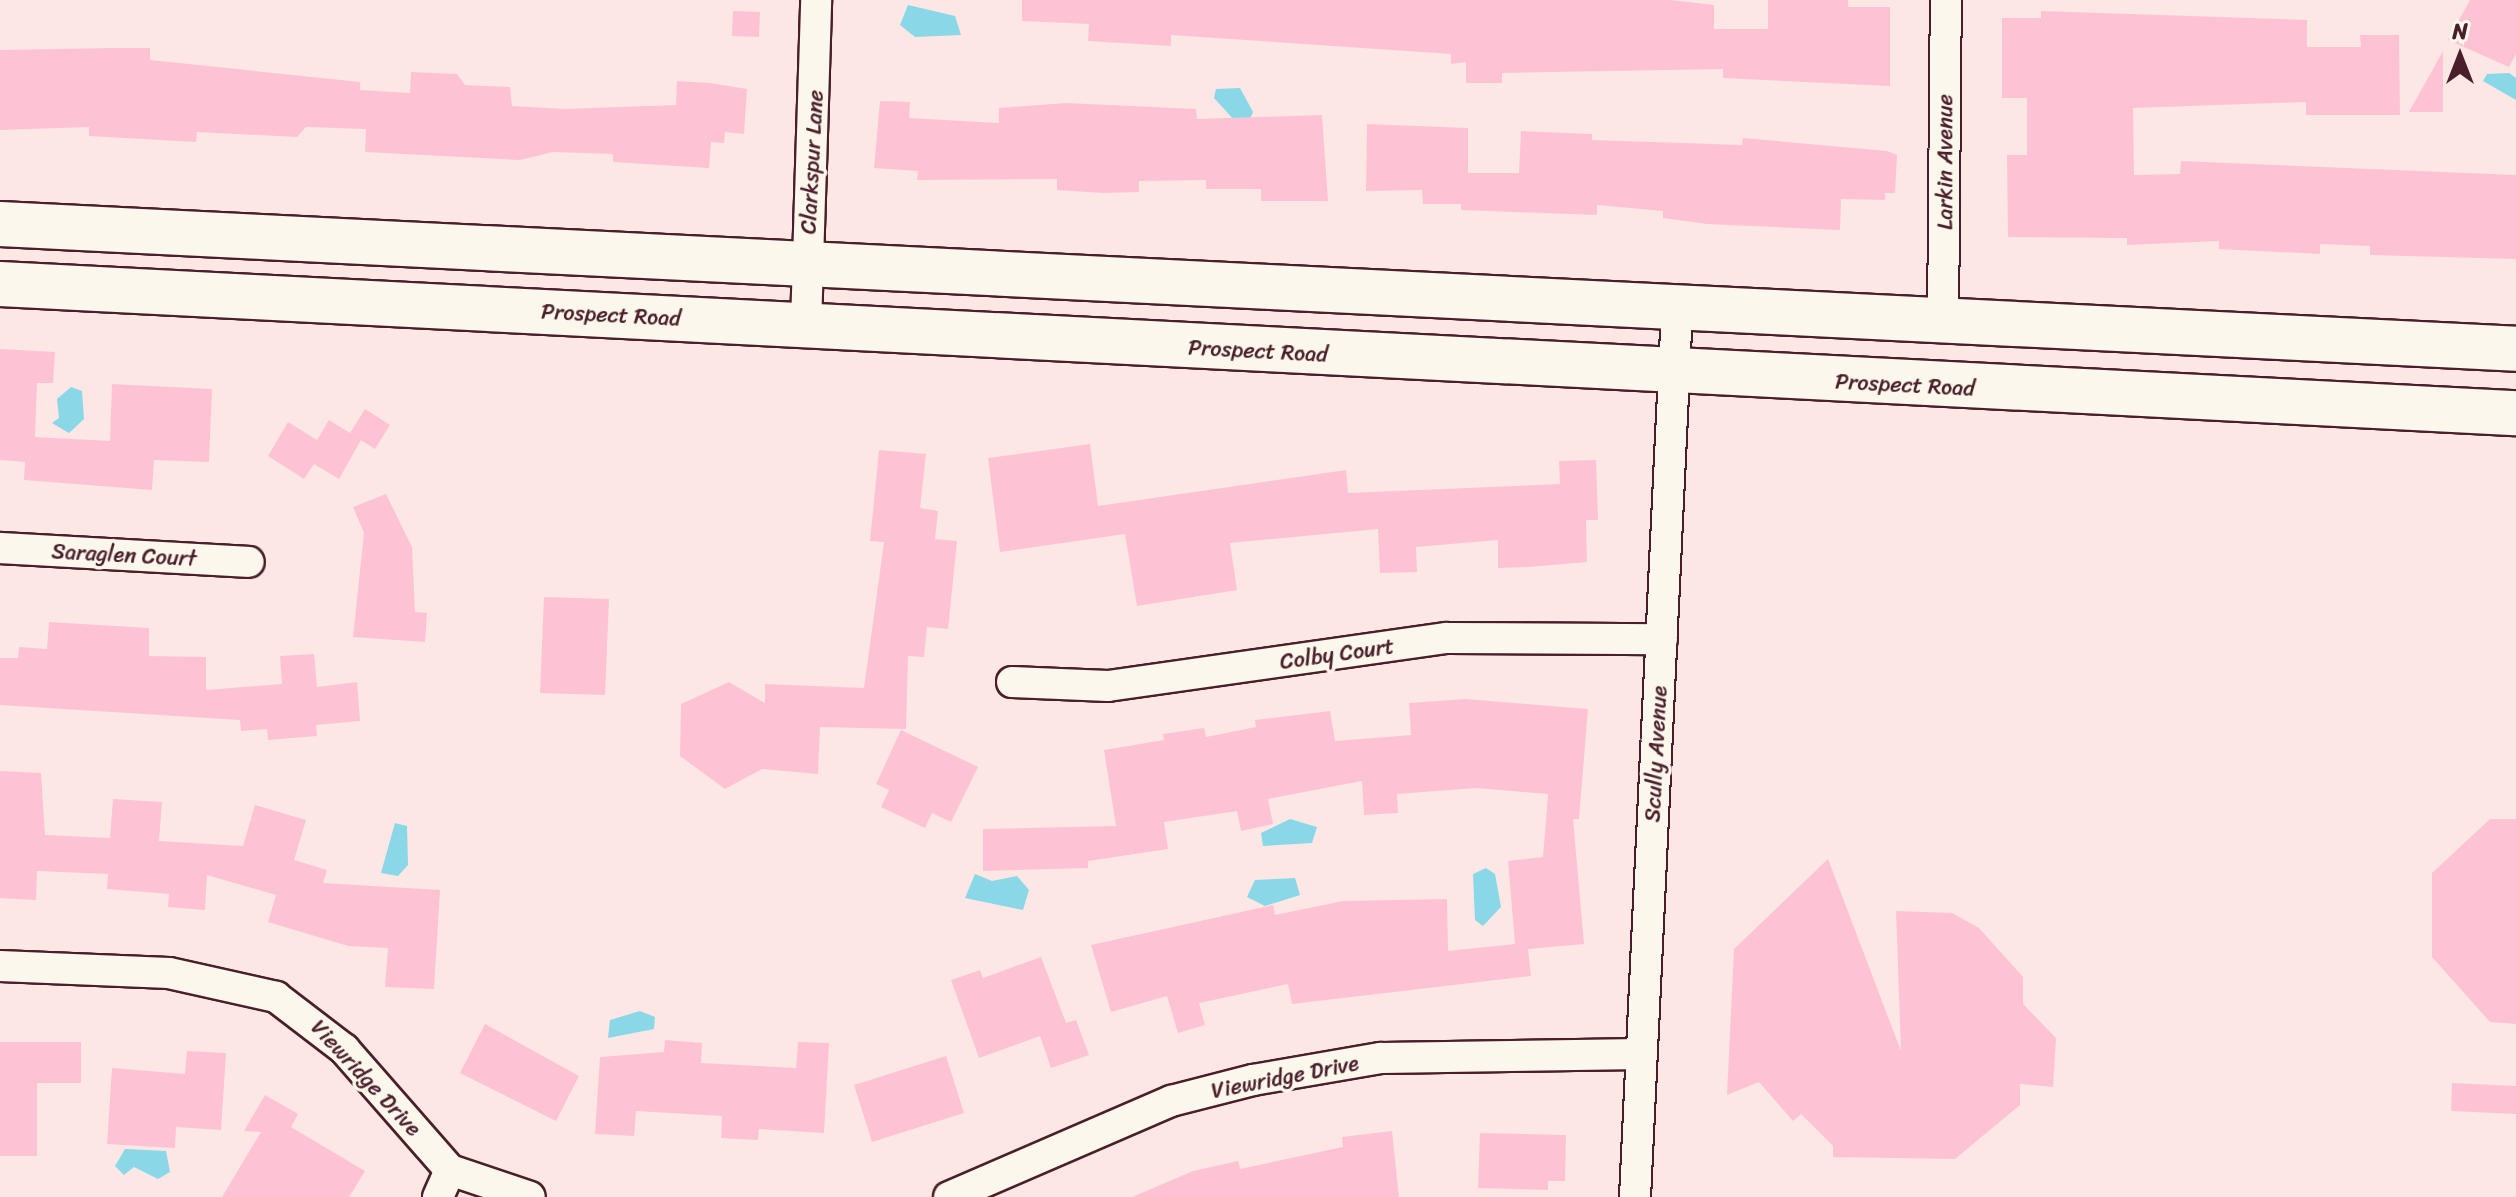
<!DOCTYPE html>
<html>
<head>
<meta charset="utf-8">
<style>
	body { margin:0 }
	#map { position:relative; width:2516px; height:1197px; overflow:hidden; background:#fce7e5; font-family:Sriracha,sans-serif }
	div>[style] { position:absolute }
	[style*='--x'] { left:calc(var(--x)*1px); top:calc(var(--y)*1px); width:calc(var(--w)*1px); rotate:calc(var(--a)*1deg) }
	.water>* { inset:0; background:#89d7e7 }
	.building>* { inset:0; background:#fdc3d4 }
	.roads { filter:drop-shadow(2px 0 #4a1f2b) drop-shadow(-2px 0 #4a1f2b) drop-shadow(0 2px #4a1f2b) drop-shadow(0 -2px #4a1f2b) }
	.minor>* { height:30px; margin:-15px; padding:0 15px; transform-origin:15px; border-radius:15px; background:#fbf7ec }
	.primary>* { height:44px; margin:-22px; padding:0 22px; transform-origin:22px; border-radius:22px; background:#fbf7ec }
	span { translate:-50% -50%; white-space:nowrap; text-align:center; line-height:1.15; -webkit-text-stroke:7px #fbf7ec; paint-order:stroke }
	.street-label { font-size:22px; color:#4a1f2b }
	.north { position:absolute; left:2420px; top:16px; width:80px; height:80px; -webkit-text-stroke:6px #fbf7ec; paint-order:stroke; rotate:0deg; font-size:22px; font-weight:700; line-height:32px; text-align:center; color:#4a1f2b }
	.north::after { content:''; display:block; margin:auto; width:28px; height:36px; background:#4a1f2b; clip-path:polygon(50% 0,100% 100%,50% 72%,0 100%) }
</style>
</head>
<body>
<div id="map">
	<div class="water">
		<i style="clip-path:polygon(908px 5px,955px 16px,961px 35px,915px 37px,900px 25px)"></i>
		<i style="clip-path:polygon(2509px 73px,2516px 78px,2516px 100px,2483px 81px,2487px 74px)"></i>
		<i style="clip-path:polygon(1240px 88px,1253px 112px,1249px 121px,1236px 122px,1214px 98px,1216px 89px)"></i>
		<i style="clip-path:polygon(71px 387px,82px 391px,84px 419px,69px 433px,52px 423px,59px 418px,57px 399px)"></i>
		<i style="clip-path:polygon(1290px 819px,1317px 827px,1312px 843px,1263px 846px,1261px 833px)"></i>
		<i style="clip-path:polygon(395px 823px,407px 826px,408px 865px,398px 876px,381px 873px)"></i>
		<i style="clip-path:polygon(1486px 868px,1495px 874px,1501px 907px,1483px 926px,1475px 920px,1473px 874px)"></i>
		<i style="clip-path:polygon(975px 874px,992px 881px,1017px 876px,1029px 890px,1023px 910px,965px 898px)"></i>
		<i style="clip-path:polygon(1295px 878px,1300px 895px,1265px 906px,1247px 897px,1255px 880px)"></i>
		<i style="clip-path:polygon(640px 1011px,655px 1017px,654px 1029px,608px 1038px,610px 1020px)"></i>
		<i style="clip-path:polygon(125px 1149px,166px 1151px,170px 1172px,158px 1179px,134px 1167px,124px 1175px,115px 1166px)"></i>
	</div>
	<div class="building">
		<i style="clip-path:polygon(1022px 0,1670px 0,1714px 5px,1714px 29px,1768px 29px,1768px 0,1848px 0,1848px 7px,1890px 7px,1890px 86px,1723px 78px,1723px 69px,1502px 73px,1502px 83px,1466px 83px,1466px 62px,1451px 64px,1451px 54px,1171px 35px,1171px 46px,1088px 41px,1089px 24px,1022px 21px)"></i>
		<i style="clip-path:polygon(2470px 0,2516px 0,2516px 54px,2509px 67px,2448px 40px)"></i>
		<i style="clip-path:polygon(733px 11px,760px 12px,759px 37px,732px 36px)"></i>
		<i style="clip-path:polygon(2041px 11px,2307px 20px,2307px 47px,2361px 47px,2360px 35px,2399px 35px,2400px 115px,2306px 115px,2306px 102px,2133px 108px,2134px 175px,2180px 174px,2181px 161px,2516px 175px,2516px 259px,2370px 255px,2370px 246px,2320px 244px,2320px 254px,2219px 249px,2219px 241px,2127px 245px,2127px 238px,2008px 237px,2007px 155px,2027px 155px,2027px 98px,2002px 98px,2002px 18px,2041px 18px)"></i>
		<i style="clip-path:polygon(112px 48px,150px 48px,150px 60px,360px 82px,360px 90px,410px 93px,411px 72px,457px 74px,465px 85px,510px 87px,512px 106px,565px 109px,676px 105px,677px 81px,710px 83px,747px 89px,744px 134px,725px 132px,724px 143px,711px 142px,709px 168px,613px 162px,613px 154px,553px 152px,520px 160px,365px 152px,366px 129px,306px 127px,297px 137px,197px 132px,196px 142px,89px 136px,89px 127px,0 130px,0 50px)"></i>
		<i style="clip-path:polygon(2443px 51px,2443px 112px,2409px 112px)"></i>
		<i style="clip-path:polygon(880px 101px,910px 102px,909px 118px,999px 123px,999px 108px,1066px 103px,1196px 109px,1197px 119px,1322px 115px,1328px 201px,1261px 201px,1261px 189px,1206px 189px,1206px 180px,1139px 181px,1139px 192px,1103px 193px,1057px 190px,1057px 179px,917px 180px,918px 171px,874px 168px)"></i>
		<i style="clip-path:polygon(1367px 124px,1468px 128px,1468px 173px,1519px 173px,1521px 131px,1592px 134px,1592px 140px,1742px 145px,1743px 138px,1887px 151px,1897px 155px,1895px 193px,1885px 193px,1885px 200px,1841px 199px,1840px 230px,1707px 224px,1663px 218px,1663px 211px,1597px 205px,1597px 215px,1461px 210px,1461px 204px,1423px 204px,1422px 190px,1366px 191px)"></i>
		<i style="clip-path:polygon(0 349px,55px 352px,53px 383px,37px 383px,35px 437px,110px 441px,112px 384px,212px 389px,209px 462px,154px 460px,152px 490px,24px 480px,25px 462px,0 460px)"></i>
		<i style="clip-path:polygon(365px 409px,390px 425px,375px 449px,361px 440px,339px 479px,314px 464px,304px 479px,268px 456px,288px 422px,317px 440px,329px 420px,350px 433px)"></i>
		<i style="clip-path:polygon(1090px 444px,1098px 506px,1346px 470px,1348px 493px,1560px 484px,1559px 461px,1596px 460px,1598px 520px,1586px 520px,1587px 562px,1528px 567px,1498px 568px,1498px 540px,1416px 547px,1417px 572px,1380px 573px,1378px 529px,1230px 543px,1237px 590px,1137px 606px,1125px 534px,1000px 552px,988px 458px)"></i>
		<i style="clip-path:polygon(879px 450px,926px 454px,920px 508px,938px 511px,935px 539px,957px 541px,948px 629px,927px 627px,924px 657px,908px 656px,906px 729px,820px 727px,818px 774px,762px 769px,725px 789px,680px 756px,681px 704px,729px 682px,765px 703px,765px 684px,864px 688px,884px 542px,870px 541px)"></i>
		<i style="clip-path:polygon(386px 494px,412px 547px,415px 612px,427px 613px,425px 642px,353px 637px,364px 533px,353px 507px)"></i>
		<i style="clip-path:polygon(544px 597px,609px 599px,605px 695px,540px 693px)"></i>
		<i style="clip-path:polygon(49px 622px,149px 628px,149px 656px,206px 657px,206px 690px,282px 684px,280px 656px,314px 654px,317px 687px,357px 682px,360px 721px,316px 725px,317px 736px,268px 740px,267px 729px,241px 731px,240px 720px,0 705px,0 658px,18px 658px,19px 647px,47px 649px)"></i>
		<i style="clip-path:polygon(1466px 699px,1588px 709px,1579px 819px,1573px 819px,1584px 944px,1528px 949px,1531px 976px,1292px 1004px,1288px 984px,1199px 1003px,1205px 1025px,1178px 1033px,1167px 996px,1111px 1012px,1091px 945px,1273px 905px,1275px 915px,1343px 901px,1447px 899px,1448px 951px,1515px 944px,1508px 861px,1543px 857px,1548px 794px,1476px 788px,1397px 794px,1398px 813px,1364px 815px,1362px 781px,1268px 799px,1273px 824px,1241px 831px,1237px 811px,1164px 822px,1168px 849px,1088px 861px,1088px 868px,983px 871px,983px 829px,1116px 826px,1104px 750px,1164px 740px,1163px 734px,1204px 728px,1206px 737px,1256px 727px,1255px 720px,1330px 711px,1335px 741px,1411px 735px,1409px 703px)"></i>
		<i style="clip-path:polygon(901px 730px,978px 767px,951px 822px,932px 813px,925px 828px,881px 807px,889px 790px,876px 784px)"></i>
		<i style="clip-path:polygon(0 771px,41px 773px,45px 835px,110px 838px,113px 799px,162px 802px,159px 841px,243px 846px,255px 805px,306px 820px,294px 860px,327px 870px,323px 883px,440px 890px,434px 989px,385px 987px,388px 948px,348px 946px,268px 922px,276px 895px,207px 875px,205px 910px,168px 907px,169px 894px,107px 889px,108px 874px,37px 871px,36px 900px,0 898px)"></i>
		<i style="clip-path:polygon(2490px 819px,2516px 819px,2516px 1024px,2490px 1022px,2432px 957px,2432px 873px)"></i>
		<i style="clip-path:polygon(1828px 859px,1901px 1051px,1896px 911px,1952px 913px,1979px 928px,2023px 977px,2023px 1004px,2056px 1038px,2053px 1087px,2020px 1084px,2020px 1105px,1955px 1159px,1833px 1157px,1833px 1146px,1801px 1114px,1793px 1121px,1759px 1082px,1727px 1095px,1734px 949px)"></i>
		<i style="clip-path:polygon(1041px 957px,1066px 1023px,1076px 1020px,1089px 1055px,1051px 1068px,1040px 1036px,979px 1058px,951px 980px,980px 970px,983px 978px)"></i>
		<i style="clip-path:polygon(485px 1024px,579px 1076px,556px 1121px,460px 1073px)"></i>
		<i style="clip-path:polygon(665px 1040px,702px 1043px,701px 1063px,796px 1068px,798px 1042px,829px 1043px,824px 1133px,759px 1129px,758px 1140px,721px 1138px,722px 1116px,636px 1111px,634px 1136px,595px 1134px,600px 1057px,664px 1052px)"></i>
		<i style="clip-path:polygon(0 1042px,81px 1042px,81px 1083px,37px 1083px,37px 1156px,0 1156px)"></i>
		<i style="clip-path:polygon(187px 1051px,226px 1053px,221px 1130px,176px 1127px,175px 1148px,107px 1144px,112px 1068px,185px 1074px)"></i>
		<i style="clip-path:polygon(946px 1056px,964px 1113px,872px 1142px,854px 1085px)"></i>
		<i style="clip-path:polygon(2452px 1083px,2516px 1086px,2516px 1114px,2451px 1111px)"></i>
		<i style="clip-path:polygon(265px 1095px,298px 1114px,291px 1127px,365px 1171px,349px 1197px,222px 1197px,261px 1132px,244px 1131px)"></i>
		<i style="clip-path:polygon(1392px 1131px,1399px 1197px,1132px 1197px,1193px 1171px,1238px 1161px,1240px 1169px,1343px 1147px,1342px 1137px)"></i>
		<i style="clip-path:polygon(1480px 1133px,1566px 1135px,1565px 1181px,1548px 1181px,1548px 1190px,1478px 1188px)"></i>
	</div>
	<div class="roads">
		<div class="minor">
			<i style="--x:1943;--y:324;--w:324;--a:-89.5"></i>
			<i style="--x:806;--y:325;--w:325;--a:-88.2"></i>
			<i style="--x:0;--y:548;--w:249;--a:3.2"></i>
			<i style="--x:1012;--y:682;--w:96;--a:2.4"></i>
			<i style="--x:1108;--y:686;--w:342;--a:-8.1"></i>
			<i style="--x:1447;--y:638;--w:215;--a:0.3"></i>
			<i style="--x:0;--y:966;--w:169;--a:2.4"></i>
			<i style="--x:169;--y:973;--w:110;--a:12.6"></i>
			<i style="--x:276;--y:997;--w:86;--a:37.4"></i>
			<i style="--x:344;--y:1049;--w:161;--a:48.8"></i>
			<i style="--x:450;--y:1170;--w:84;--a:18.6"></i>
			<i style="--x:438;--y:1197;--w:30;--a:-66"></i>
			<i style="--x:949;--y:1197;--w:242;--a:-23.4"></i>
			<i style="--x:1171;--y:1101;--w:85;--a:-14.4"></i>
			<i style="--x:1253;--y:1080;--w:130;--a:-9.8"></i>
			<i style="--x:1381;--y:1058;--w:260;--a:-0.9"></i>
			<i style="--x:1635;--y:1197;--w:887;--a:-87.29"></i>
		</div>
		<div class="primary">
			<i style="--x:0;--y:224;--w:2519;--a:2.84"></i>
			<i style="--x:0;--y:284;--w:2519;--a:2.94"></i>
		</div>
	</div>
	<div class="street-label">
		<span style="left:812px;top:162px;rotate:-87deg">Clarkspur Lane</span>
		<span style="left:1945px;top:162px;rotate:-90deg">Larkin Avenue</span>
		<span style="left:611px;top:315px;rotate:3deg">Prospect Road</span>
		<span style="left:1258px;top:351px;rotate:3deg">Prospect Road</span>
		<span style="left:1905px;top:385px;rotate:3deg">Prospect Road</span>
		<span style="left:124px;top:555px;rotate:3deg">Saraglen Court</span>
		<span style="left:1337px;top:654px;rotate:-8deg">Colby Court</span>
		<span style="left:1656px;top:754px;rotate:-87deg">Scully Avenue</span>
		<span style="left:1285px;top:1077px;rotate:-11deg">Viewridge Drive</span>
		<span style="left:366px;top:1078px;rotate:47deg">Viewridge Drive</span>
	</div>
	<div class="north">N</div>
</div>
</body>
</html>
